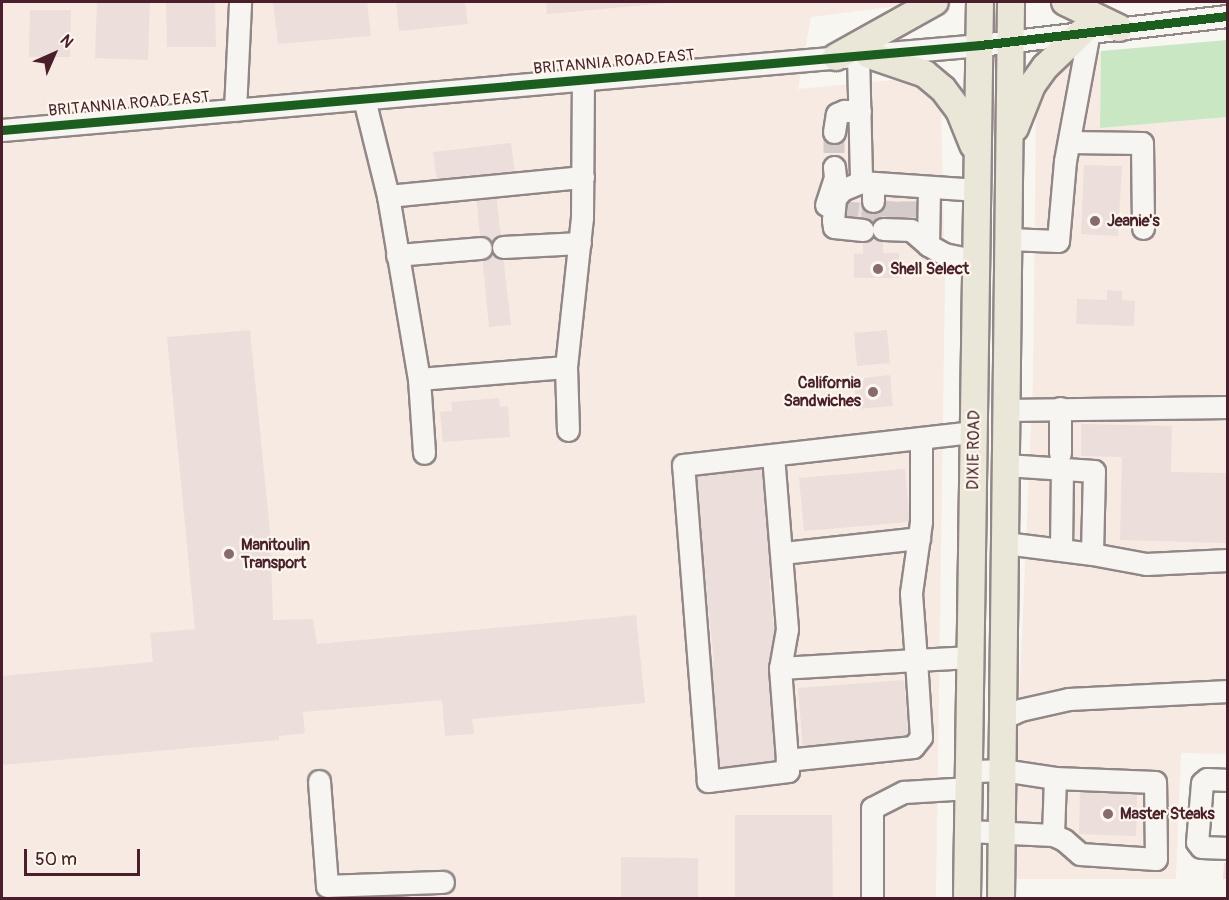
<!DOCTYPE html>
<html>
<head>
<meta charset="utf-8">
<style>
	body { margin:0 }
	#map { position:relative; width:1229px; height:900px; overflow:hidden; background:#f8f6f0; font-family:Pangolin,sans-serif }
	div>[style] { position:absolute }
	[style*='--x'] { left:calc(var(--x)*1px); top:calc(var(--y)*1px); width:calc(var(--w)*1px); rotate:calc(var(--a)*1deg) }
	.built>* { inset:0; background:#f6eae2 }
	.green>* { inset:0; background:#cae7c4 }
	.building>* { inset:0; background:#ecdfdb }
	.minor-tunnel>* { height:21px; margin-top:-10.5px; transform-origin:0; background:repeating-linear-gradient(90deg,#d5cbc9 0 21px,transparent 0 31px) }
	.roads { filter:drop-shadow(2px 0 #918787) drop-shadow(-2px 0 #918787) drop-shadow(0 2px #918787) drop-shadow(0 -2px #918787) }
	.minor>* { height:21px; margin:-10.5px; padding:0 10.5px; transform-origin:10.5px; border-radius:10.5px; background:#f6f5f1 }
	.major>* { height:26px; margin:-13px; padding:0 13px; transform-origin:13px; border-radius:13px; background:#eae7d8 }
	.cycleway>* { height:9px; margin:-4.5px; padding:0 4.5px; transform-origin:4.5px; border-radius:4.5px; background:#1b5e20 }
	.dots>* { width:16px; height:16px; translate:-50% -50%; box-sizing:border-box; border:3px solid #fbf7ec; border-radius:50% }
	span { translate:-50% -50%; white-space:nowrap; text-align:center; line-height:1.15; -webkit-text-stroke:4.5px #fbf7ec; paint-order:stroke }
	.street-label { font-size:16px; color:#4a1f2b }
	.poi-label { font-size:16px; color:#4a1f2b; font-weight:700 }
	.left { translate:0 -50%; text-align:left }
	.right { translate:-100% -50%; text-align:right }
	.frame { position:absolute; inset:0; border:3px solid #4a1f2b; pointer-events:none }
	.north { position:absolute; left:24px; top:24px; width:60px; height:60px; -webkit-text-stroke:4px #fbf7ec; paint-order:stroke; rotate:45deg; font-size:16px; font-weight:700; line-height:24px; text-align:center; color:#4a1f2b }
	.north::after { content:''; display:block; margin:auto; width:21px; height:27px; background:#4a1f2b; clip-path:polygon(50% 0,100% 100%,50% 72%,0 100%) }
	.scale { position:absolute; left:24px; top:849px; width:116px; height:27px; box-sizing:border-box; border:3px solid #4a1f2b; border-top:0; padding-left:8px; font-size:18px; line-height:21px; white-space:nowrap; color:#4a1f2b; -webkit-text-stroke:4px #fbf7ec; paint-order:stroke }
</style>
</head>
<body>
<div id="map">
	<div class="built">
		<i style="clip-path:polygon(2px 2px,907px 2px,899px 6px,811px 17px,798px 89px,893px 80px,912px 83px,928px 92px,941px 107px,945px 276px,936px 898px,2px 898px)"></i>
		<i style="clip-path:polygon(1101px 51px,1100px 128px,1227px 117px,1227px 754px,1181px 753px,1176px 879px,1014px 879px,1017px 752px,1033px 380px,1036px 111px,1048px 87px,1070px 63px)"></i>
	</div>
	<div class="green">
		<i style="clip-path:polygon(1227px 40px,1227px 117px,1100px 128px,1101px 51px)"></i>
	</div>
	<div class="building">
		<i style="clip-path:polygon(97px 2px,150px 2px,148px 60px,95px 58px)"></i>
		<i style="clip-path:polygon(166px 2px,215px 2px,216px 47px,167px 47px)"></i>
		<i style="clip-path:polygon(273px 2px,367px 2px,371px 36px,278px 44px)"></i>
		<i style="clip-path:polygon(396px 2px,465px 2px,468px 24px,399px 31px)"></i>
		<i style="clip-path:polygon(546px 2px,668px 2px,668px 3px,547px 14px)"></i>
		<i style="clip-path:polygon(30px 10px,71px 10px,70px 57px,29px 57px)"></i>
		<i style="clip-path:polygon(511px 143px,515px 174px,437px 183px,433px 152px)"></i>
		<i style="clip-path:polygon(1084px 165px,1122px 166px,1118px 236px,1081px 234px)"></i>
		<i style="clip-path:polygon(496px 193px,511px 325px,489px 327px,476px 195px)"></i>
		<i style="clip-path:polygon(926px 201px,926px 217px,883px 217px,883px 253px,899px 253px,899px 278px,854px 278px,854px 253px,863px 254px,863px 218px,839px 218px,839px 202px)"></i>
		<i style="clip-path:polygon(1107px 290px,1122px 291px,1122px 300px,1135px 301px,1134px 326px,1076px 324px,1077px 299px,1107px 300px)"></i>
		<i style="clip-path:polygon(250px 330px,270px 531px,273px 620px,313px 619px,317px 644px,636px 615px,645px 703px,472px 719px,474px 734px,445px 736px,442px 700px,303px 712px,305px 733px,279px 736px,279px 740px,2px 765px,2px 676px,153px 662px,150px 633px,195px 629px,167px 337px)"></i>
		<i style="clip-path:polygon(887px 330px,890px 363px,857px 366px,854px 333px)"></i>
		<i style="clip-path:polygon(890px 375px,893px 406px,857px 409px,854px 379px)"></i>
		<i style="clip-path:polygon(499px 398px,500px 407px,508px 406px,510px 437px,443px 442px,440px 412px,452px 411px,451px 402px)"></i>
		<i style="clip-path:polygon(1081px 424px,1172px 426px,1171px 472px,1228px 473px,1228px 543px,1120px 540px,1122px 457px,1081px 456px)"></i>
		<i style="clip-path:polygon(767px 466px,778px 578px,769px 579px,777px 662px,769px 663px,779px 768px,717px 774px,706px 663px,714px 662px,695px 473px)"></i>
		<i style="clip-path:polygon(905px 469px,910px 522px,804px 531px,799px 478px)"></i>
		<i style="clip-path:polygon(904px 680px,909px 741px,803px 749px,798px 688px)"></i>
		<i style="clip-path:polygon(1080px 792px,1137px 794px,1136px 836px,1079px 834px)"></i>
		<i style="clip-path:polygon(735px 815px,832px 815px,833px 898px,735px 898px)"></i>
		<i style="clip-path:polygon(621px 857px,698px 858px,698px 898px,621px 898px)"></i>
		<i style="clip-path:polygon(1224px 863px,1228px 863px,1228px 879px,1223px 879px)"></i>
	</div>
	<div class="minor-tunnel">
		<i style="--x:834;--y:132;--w:35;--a:90"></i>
		<i style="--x:892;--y:217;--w:16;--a:-83"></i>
		<i style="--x:910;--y:217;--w:16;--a:-90"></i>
		<i style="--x:847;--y:218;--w:17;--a:-83"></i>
		<i style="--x:871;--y:229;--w:28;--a:-86"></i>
	</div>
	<div class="roads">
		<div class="minor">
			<i style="--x:858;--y:55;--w:127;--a:88.6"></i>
			<i style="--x:861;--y:182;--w:117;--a:3.9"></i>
			<i style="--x:364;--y:99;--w:100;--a:76.1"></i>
			<i style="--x:388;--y:196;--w:196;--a:-5.6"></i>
			<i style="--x:235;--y:110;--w:108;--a:-87.3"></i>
			<i style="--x:2;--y:130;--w:982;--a:-4.97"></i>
			<i style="--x:980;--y:45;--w:250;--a:-6.7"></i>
			<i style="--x:834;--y:132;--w:18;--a:-81"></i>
			<i style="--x:837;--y:114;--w:8;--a:-23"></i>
			<i style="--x:844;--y:111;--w:16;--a:0"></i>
			<i style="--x:1069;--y:142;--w:73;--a:0.8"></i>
			<i style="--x:1142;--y:143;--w:85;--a:89.3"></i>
			<i style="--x:861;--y:182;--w:21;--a:157"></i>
			<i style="--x:842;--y:190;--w:11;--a:131"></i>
			<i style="--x:835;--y:198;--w:22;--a:95"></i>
			<i style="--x:833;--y:220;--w:7;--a:82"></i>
			<i style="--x:834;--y:227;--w:29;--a:6"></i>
			<i style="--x:873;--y:183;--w:18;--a:90"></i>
			<i style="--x:388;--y:196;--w:186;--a:80.4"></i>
			<i style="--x:419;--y:379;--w:74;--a:86.1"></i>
			<i style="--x:826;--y:205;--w:29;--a:-72"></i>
			<i style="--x:835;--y:177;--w:10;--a:-96"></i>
			<i style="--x:883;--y:229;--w:28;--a:2"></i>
			<i style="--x:911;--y:230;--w:23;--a:41"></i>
			<i style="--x:928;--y:245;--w:18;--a:29"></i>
			<i style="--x:944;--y:254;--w:34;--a:12"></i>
			<i style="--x:1008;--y:239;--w:50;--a:2.3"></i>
			<i style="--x:1058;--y:241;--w:80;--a:-85"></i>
			<i style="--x:1065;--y:161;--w:131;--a:-79.5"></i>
			<i style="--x:928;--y:245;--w:58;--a:-89"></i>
			<i style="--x:503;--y:247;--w:77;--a:-3"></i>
			<i style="--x:397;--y:255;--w:84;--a:-4.8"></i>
			<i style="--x:566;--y:367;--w:150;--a:-83.9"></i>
			<i style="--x:582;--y:218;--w:138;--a:-89.6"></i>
			<i style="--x:419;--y:379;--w:147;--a:-4.7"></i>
			<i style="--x:566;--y:367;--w:63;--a:88.2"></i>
			<i style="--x:1007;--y:410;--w:221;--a:-0.8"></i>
			<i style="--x:1060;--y:453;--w:45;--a:-90"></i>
			<i style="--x:773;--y:455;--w:175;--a:85.4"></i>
			<i style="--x:787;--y:629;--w:40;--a:100"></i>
			<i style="--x:780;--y:668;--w:92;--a:85.6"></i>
			<i style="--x:1006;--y:465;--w:88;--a:3.9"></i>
			<i style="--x:1094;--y:471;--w:83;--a:91.4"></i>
			<i style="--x:1005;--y:543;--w:88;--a:7.2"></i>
			<i style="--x:1092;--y:554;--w:55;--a:10.5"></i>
			<i style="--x:1146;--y:564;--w:82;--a:-2.8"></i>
			<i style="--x:1061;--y:550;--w:81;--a:-89.3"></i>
			<i style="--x:783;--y:553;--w:137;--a:-6.3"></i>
			<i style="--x:971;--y:657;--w:55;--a:176.9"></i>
			<i style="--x:916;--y:660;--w:77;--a:86.3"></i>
			<i style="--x:921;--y:737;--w:13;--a:129"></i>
			<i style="--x:913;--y:747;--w:127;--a:174.1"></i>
			<i style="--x:787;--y:760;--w:11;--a:85"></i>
			<i style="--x:788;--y:771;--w:81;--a:172.9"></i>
			<i style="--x:708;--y:781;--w:317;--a:-94.5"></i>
			<i style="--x:683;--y:465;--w:293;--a:-6.5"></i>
			<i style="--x:780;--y:668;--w:136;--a:-3.4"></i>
			<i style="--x:916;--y:660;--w:67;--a:-94.3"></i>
			<i style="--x:911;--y:593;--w:72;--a:-82"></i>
			<i style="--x:921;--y:522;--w:84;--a:-90"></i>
			<i style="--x:1003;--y:718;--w:19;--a:-25"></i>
			<i style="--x:1020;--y:710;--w:50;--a:-12.7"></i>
			<i style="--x:1069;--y:699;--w:159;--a:-2.9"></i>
			<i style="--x:1228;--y:780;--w:21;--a:-177"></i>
			<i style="--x:1207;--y:779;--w:6;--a:141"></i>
			<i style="--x:1202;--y:783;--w:59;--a:94.8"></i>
			<i style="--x:1197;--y:842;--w:6;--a:51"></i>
			<i style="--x:1201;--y:847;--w:27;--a:2"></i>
			<i style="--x:319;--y:781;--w:105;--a:85.6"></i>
			<i style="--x:327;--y:886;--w:116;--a:-2"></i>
			<i style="--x:968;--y:831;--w:85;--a:2.7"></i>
			<i style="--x:1053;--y:835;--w:57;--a:-88"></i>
			<i style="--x:1055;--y:778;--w:54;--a:-171.4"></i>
			<i style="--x:1002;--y:770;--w:33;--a:178"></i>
			<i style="--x:1053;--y:835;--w:12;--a:24"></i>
			<i style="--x:1064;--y:840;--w:21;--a:41"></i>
			<i style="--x:1080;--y:854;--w:76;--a:3.8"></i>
			<i style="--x:1156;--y:859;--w:77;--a:-90.7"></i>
			<i style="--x:1155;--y:782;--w:100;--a:-177.7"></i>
			<i style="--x:872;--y:898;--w:90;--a:-90"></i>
			<i style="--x:872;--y:808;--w:36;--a:-27"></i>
			<i style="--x:904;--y:792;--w:65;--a:-3.5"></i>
		</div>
		<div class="major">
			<i style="--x:1065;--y:2;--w:60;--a:25.7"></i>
			<i style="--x:869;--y:55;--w:59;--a:18.7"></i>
			<i style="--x:925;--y:74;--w:23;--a:40"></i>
			<i style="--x:943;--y:89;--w:26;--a:53"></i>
			<i style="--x:959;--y:110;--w:38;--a:68"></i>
			<i style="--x:836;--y:57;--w:113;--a:-29.1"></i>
			<i style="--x:1015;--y:128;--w:46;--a:-68.4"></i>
			<i style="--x:1032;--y:85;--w:22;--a:-54"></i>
			<i style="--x:1045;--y:67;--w:50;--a:-43.4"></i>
			<i style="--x:967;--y:898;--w:896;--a:-89.17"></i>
			<i style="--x:1001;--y:898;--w:896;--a:-89.36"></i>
		</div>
	</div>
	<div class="cycleway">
		<i style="--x:2;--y:130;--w:982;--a:-4.97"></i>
		<i style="--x:980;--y:45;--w:250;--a:-6.7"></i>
	</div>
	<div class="dots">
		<i style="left:1095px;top:221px;background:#876a70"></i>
		<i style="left:878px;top:269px;background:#876a70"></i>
		<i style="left:873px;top:392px;background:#876a70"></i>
		<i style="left:229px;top:554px;background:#876a70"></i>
		<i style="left:1108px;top:814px;background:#876a70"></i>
	</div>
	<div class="street-label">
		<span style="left:614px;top:62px;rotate:-5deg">BRITANNIA ROAD EAST</span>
		<span style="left:129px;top:104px;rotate:-5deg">BRITANNIA ROAD EAST</span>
		<span style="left:974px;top:450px;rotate:-89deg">DIXIE ROAD</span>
	</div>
	<div class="poi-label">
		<span class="left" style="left:1107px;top:221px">Jeanie's</span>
		<span class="left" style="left:890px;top:269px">Shell Select</span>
		<span class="right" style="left:861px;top:392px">California<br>Sandwiches</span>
		<span class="left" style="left:241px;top:554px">Manitoulin<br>Transport</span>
		<span class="left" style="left:1120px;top:814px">Master Steaks</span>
	</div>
	<div class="frame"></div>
	<div class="north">N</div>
	<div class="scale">50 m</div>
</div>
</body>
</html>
